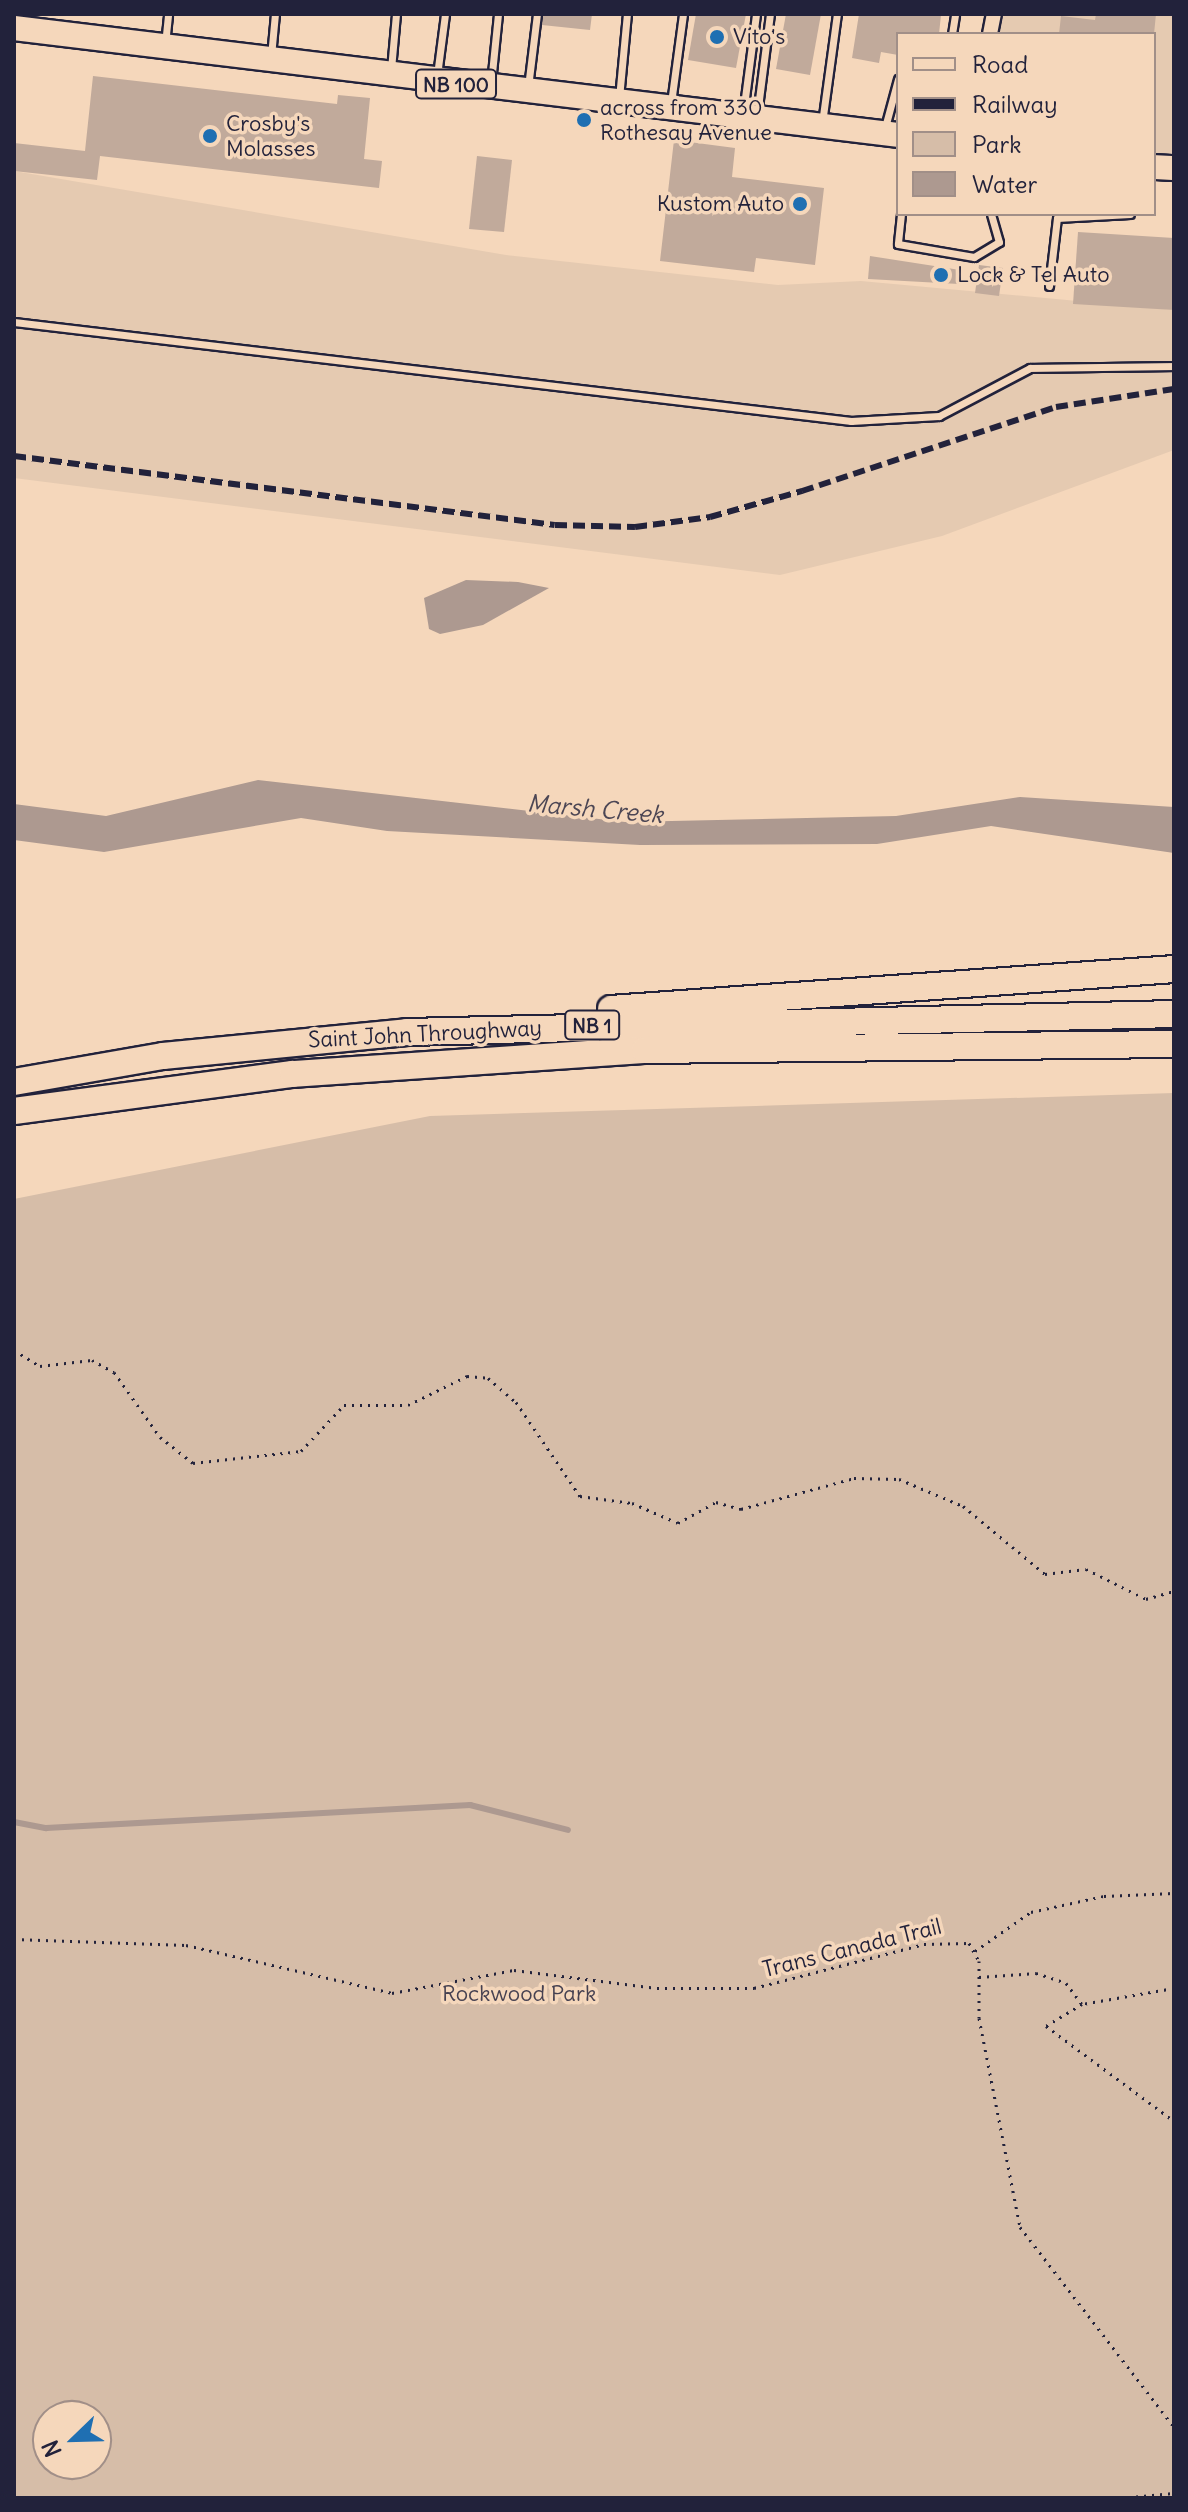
<!DOCTYPE html>
<html>
<head>
<meta charset="utf-8">
<style>
	body { margin:0 }
	#map { position:relative; width:1188px; height:2512px; overflow:hidden; background:#f5d7bb; font-family:Delius,sans-serif }
	div>[style] { position:absolute }
	[style*='--x'] { left:calc(var(--x)*1px); top:calc(var(--y)*1px); width:calc(var(--w)*1px); rotate:calc(var(--a)*1deg) }
	.built>* { inset:0; background:#e5cab1 }
	.green>* { inset:0; background:#d6bda8 }
	.water>* { inset:0; background:#ad9990 }
	.stream>* { height:6px; margin:-3px; padding:0 3px; transform-origin:3px; border-radius:3px; background:#ad9990 }
	.building>* { inset:0; background:#c1aa9b }
	.path>* { height:3px; margin-top:-1.5px; transform-origin:0; background:repeating-linear-gradient(90deg,#22223b 0 2px,transparent 0 8px) }
	.roads { filter:drop-shadow(2px 0 #22223b) drop-shadow(-2px 0 #22223b) drop-shadow(0 2px #22223b) drop-shadow(0 -2px #22223b) }
	.lane>* { height:7px; margin:-3.5px; padding:0 3.5px; transform-origin:3.5px; border-radius:3.5px; background:#f5d7bb }
	.street>* { height:14px; margin:-7px; padding:0 7px; transform-origin:7px; border-radius:7px; background:#f5d7bb }
	.primary>* { height:24px; margin:-12px; padding:0 12px; transform-origin:12px; border-radius:12px; background:#f5d7bb }
	.highway>* { height:26px; margin:-13px; padding:0 13px; transform-origin:13px; border-radius:13px; background:#f5d7bb }
	.rail>* { height:6px; margin-top:-3px; transform-origin:0; background:repeating-linear-gradient(90deg,#22223b 0 12px,transparent 0 18px) }
	.dots>* { width:22px; height:22px; translate:-50% -50%; box-sizing:border-box; border:4px solid #f5d7bb; border-radius:50% }
	span { translate:-50% -50%; white-space:nowrap; text-align:center; line-height:1.15; -webkit-text-stroke:7px #f5d7bb; paint-order:stroke }
	.shield-label span { padding:2px 6px; background:#f5d7bb; border:2px solid; border-radius:6px; -webkit-text-stroke-width:0 }
	.shield-label { font-size:20px; color:#22223b; font-weight:700 }
	.poi-label { font-size:22px; color:#22223b }
	.left { translate:0 -50%; text-align:left }
	.right { translate:-100% -50%; text-align:right }
	.street-label { font-size:22px; color:#22223b }
	.park-label { font-size:22px; color:#464151 }
	.water-label { font-size:24px; color:#4c4654; font-style:italic }
	.frame { position:absolute; inset:0; border:16px solid #22223b; pointer-events:none }
	.legend { position:absolute; left:896px; top:32px; width:260px; height:184px; box-sizing:border-box; background:#f5d7bb; border:2px solid #a18f88; margin:0; padding:10px 14px; list-style:none; font-size:24px; color:#22223b }
	.legend li { display:flex; align-items:center; gap:16px; height:40px }
	.legend b { width:40px; border:2px solid #a18f88 }
	.north { position:absolute; left:32px; top:2400px; width:80px; height:80px; box-sizing:border-box; background:#f5d7bb; border:2px solid #a18f88; border-radius:50%; rotate:247deg; font-size:22px; font-weight:700; line-height:32px; text-align:center; color:#22223b }
	.north::after { content:''; display:block; margin:auto; width:28px; height:36px; background:#1f6fb2; clip-path:polygon(50% 0,100% 100%,50% 72%,0 100%) }
</style>
</head>
<body>
<div id="map">
	<div class="built">
		<i style="clip-path:polygon(994px 14px,1174px 14px,1174px 168px,1154px 167px,1154px 34px,990px 34px)"></i>
		<i style="clip-path:polygon(14px 171px,506px 255px,778px 285px,861px 281px,1174px 310px,1174px 450px,942px 536px,780px 575px,14px 478px)"></i>
	</div>
	<div class="green">
		<i style="clip-path:polygon(evenodd,1174px 1093px,1174px 2498px,14px 2498px,14px 1199px,430px 1116px,1174px 1093px,48px 2416px,96px 2416px,96px 2464px,48px 2464px,48px 2416px)"></i>
	</div>
	<div class="water">
		<i style="clip-path:polygon(466px 580px,518px 582px,549px 588px,483px 625px,440px 634px,429px 629px,424px 598px)"></i>
		<i style="clip-path:polygon(258px 780px,625px 822px,896px 816px,1020px 797px,1174px 807px,1174px 853px,991px 826px,877px 844px,640px 845px,387px 831px,301px 818px,104px 852px,14px 840px,14px 804px,106px 816px)"></i>
	</div>
	<div class="stream">
		<i style="--x:14;--y:1822;--w:33;--a:11"></i>
		<i style="--x:46;--y:1828;--w:425;--a:-3.1"></i>
		<i style="--x:470;--y:1805;--w:101;--a:14.3"></i>
	</div>
	<div class="building">
		<i style="clip-path:polygon(543px 14px,592px 14px,590px 30px,542px 25px)"></i>
		<i style="clip-path:polygon(696px 14px,746px 14px,736px 68px,688px 60px)"></i>
		<i style="clip-path:polygon(786px 14px,821px 14px,810px 75px,776px 69px)"></i>
		<i style="clip-path:polygon(859px 14px,932px 14px,941px 15px,939px 34px,898px 34px,898px 55px,881px 52px,879px 63px,852px 58px)"></i>
		<i style="clip-path:polygon(1096px 14px,1156px 14px,1154px 34px,1059px 34px,1061px 16px,1095px 20px)"></i>
		<i style="clip-path:polygon(93px 76px,337px 104px,338px 95px,370px 98px,364px 159px,382px 161px,379px 188px,100px 156px,97px 180px,14px 171px,14px 143px,85px 151px)"></i>
		<i style="clip-path:polygon(674px 140px,735px 148px,732px 177px,824px 188px,815px 265px,756px 258px,754px 272px,660px 261px)"></i>
		<i style="clip-path:polygon(477px 156px,512px 160px,504px 232px,469px 229px)"></i>
		<i style="clip-path:polygon(1078px 232px,1174px 238px,1174px 310px,1073px 304px)"></i>
		<i style="clip-path:polygon(870px 256px,960px 270px,959px 284px,868px 279px)"></i>
		<i style="clip-path:polygon(979px 265px,1003px 268px,999px 296px,975px 293px)"></i>
	</div>
	<div class="path">
		<i style="--x:14;--y:1350;--w:31;--a:32"></i>
		<i style="--x:40;--y:1366;--w:52;--a:-6.6"></i>
		<i style="--x:92;--y:1360;--w:25;--a:29"></i>
		<i style="--x:114;--y:1372;--w:80;--a:54.7"></i>
		<i style="--x:160;--y:1437;--w:42;--a:38.2"></i>
		<i style="--x:193;--y:1463;--w:109;--a:-6.3"></i>
		<i style="--x:301;--y:1451;--w:63;--a:-46.9"></i>
		<i style="--x:344;--y:1405;--w:64;--a:0"></i>
		<i style="--x:408;--y:1405;--w:66;--a:-26.2"></i>
		<i style="--x:467;--y:1376;--w:21;--a:5"></i>
		<i style="--x:488;--y:1378;--w:37;--a:41"></i>
		<i style="--x:516;--y:1402;--w:114;--a:55.8"></i>
		<i style="--x:580;--y:1496;--w:52;--a:7.7"></i>
		<i style="--x:632;--y:1503;--w:50;--a:23.5"></i>
		<i style="--x:678;--y:1523;--w:43;--a:-28.9"></i>
		<i style="--x:716;--y:1502;--w:26;--a:16"></i>
		<i style="--x:741;--y:1509;--w:117;--a:-15.3"></i>
		<i style="--x:854;--y:1478;--w:45;--a:1.3"></i>
		<i style="--x:899;--y:1479;--w:69;--a:22.9"></i>
		<i style="--x:963;--y:1506;--w:107;--a:39.7"></i>
		<i style="--x:1045;--y:1574;--w:41;--a:-7"></i>
		<i style="--x:1086;--y:1569;--w:67;--a:26.6"></i>
		<i style="--x:1146;--y:1599;--w:29;--a:-16"></i>
		<i style="--x:14;--y:1939;--w:172;--a:2"></i>
		<i style="--x:186;--y:1945;--w:212;--a:13.1"></i>
		<i style="--x:392;--y:1993;--w:124;--a:-10.7"></i>
		<i style="--x:514;--y:1970;--w:144;--a:7.2"></i>
		<i style="--x:657;--y:1988;--w:97;--a:0"></i>
		<i style="--x:754;--y:1988;--w:176;--a:-14.5"></i>
		<i style="--x:924;--y:1944;--w:45;--a:-1.3"></i>
		<i style="--x:969;--y:1943;--w:21;--a:61"></i>
		<i style="--x:979;--y:1961;--w:57;--a:90"></i>
		<i style="--x:979;--y:2018;--w:213;--a:78.9"></i>
		<i style="--x:1020;--y:2227;--w:252;--a:52.4"></i>
		<i style="--x:975;--y:1951;--w:68;--a:-34.9"></i>
		<i style="--x:1031;--y:1912;--w:75;--a:-12.4"></i>
		<i style="--x:1104;--y:1896;--w:70;--a:-2.5"></i>
		<i style="--x:979;--y:1977;--w:57;--a:-4"></i>
		<i style="--x:1036;--y:1973;--w:32;--a:18"></i>
		<i style="--x:1066;--y:1983;--w:26;--a:53"></i>
		<i style="--x:1174;--y:1988;--w:93;--a:170.1"></i>
		<i style="--x:1082;--y:2004;--w:42;--a:148.6"></i>
		<i style="--x:1046;--y:2026;--w:159;--a:36.6"></i>
		<i style="--x:673;--y:2498;--w:37;--a:0"></i>
		<i style="--x:1120;--y:2498;--w:54;--a:-5.3"></i>
	</div>
	<div class="roads">
		<div class="lane">
			<i style="--x:952;--y:34;--w:20;--a:-81"></i>
			<i style="--x:165;--y:44;--w:30;--a:-84"></i>
			<i style="--x:271;--y:56;--w:42;--a:-84.6"></i>
			<i style="--x:391;--y:69;--w:55;--a:-84.8"></i>
			<i style="--x:437;--y:75;--w:62;--a:-82.5"></i>
			<i style="--x:491;--y:83;--w:69;--a:-84.2"></i>
			<i style="--x:528;--y:87;--w:74;--a:-83"></i>
			<i style="--x:619;--y:98;--w:84;--a:-84.6"></i>
			<i style="--x:671;--y:103;--w:90;--a:-82.3"></i>
			<i style="--x:743;--y:113;--w:100;--a:-82.5"></i>
			<i style="--x:757;--y:115;--w:102;--a:-82.7"></i>
			<i style="--x:822;--y:123;--w:110;--a:-82.2"></i>
			<i style="--x:884;--y:131;--w:54;--a:-74.9"></i>
			<i style="--x:901;--y:214;--w:30;--a:96"></i>
			<i style="--x:898;--y:244;--w:77;--a:9.7"></i>
			<i style="--x:974;--y:257;--w:29;--a:-31"></i>
			<i style="--x:999;--y:242;--w:29;--a:-106"></i>
			<i style="--x:1049;--y:286;--w:68;--a:-83.3"></i>
			<i style="--x:1057;--y:218;--w:73;--a:-3.1"></i>
			<i style="--x:14;--y:322;--w:843;--a:6.75"></i>
			<i style="--x:851;--y:421;--w:88;--a:-3.3"></i>
			<i style="--x:939;--y:416;--w:103;--a:-27.8"></i>
			<i style="--x:1030;--y:368;--w:144;--a:-0.8"></i>
		</div>
		<div class="street">
			<i style="--x:990;--y:34;--w:20;--a:-79"></i>
		</div>
		<div class="primary">
			<i style="--x:14;--y:28;--w:890;--a:6.9"></i>
			<i style="--x:1154;--y:167;--w:20;--a:3"></i>
		</div>
		<div class="highway">
			<i style="--x:611;--y:1009;--w:564;--a:-4.06"></i>
			<i style="--x:14;--y:1082;--w:151;--a:-9.9"></i>
			<i style="--x:163;--y:1056;--w:245;--a:-5.6"></i>
			<i style="--x:407;--y:1032;--w:767;--a:-1.34"></i>
			<i style="--x:14;--y:1111;--w:281;--a:-7.6"></i>
			<i style="--x:293;--y:1074;--w:353;--a:-3.9"></i>
			<i style="--x:645;--y:1050;--w:529;--a:-0.65"></i>
		</div>
	</div>
	<div class="rail">
		<i style="--x:14;--y:456;--w:545;--a:7.27"></i>
		<i style="--x:555;--y:525;--w:80;--a:1.4"></i>
		<i style="--x:635;--y:527;--w:76;--a:-7.6"></i>
		<i style="--x:710;--y:517;--w:96;--a:-15.8"></i>
		<i style="--x:802;--y:491;--w:268;--a:-18.3"></i>
		<i style="--x:1056;--y:407;--w:119;--a:-8.7"></i>
	</div>
	<div class="dots">
		<i style="left:717px;top:37px;background:#1f6fb2"></i>
		<i style="left:584px;top:120px;background:#1f6fb2"></i>
		<i style="left:210px;top:136px;background:#1f6fb2"></i>
		<i style="left:800px;top:204px;background:#1f6fb2"></i>
		<i style="left:941px;top:275px;background:#1f6fb2"></i>
	</div>
	<div class="shield-label">
		<span style="left:456px;top:84px">NB 100</span>
		<span style="left:592px;top:1025px">NB 1</span>
	</div>
	<div class="poi-label">
		<span class="left" style="left:733px;top:37px">Vito's</span>
		<span class="left" style="left:600px;top:120px">across from 330<br>Rothesay Avenue</span>
		<span class="left" style="left:226px;top:136px">Crosby's<br>Molasses</span>
		<span class="right" style="left:784px;top:204px">Kustom Auto</span>
		<span class="left" style="left:957px;top:275px">Lock &amp; Tel Auto</span>
	</div>
	<div class="street-label">
		<span style="left:425px;top:1034px;rotate:-3deg">Saint John Throughway</span>
		<span style="left:852px;top:1948px;rotate:-14deg">Trans Canada Trail</span>
	</div>
	<div class="park-label">
		<span style="left:519px;top:1994px">Rockwood Park</span>
	</div>
	<div class="water-label">
		<span style="left:595px;top:809px;rotate:5deg">Marsh Creek</span>
	</div>
	<div class="frame"></div>
	<ul class="legend">
	<li><b style="height:10px;background:#f5d7bb"></b>Road</li>
	<li><b style="height:10px;background:#22223b"></b>Railway</li>
	<li><b style="height:22px;background:#d6bda8"></b>Park</li>
	<li><b style="height:22px;background:#ad9990"></b>Water</li>
	</ul>
	<div class="north">N</div>
</div>
</body>
</html>
